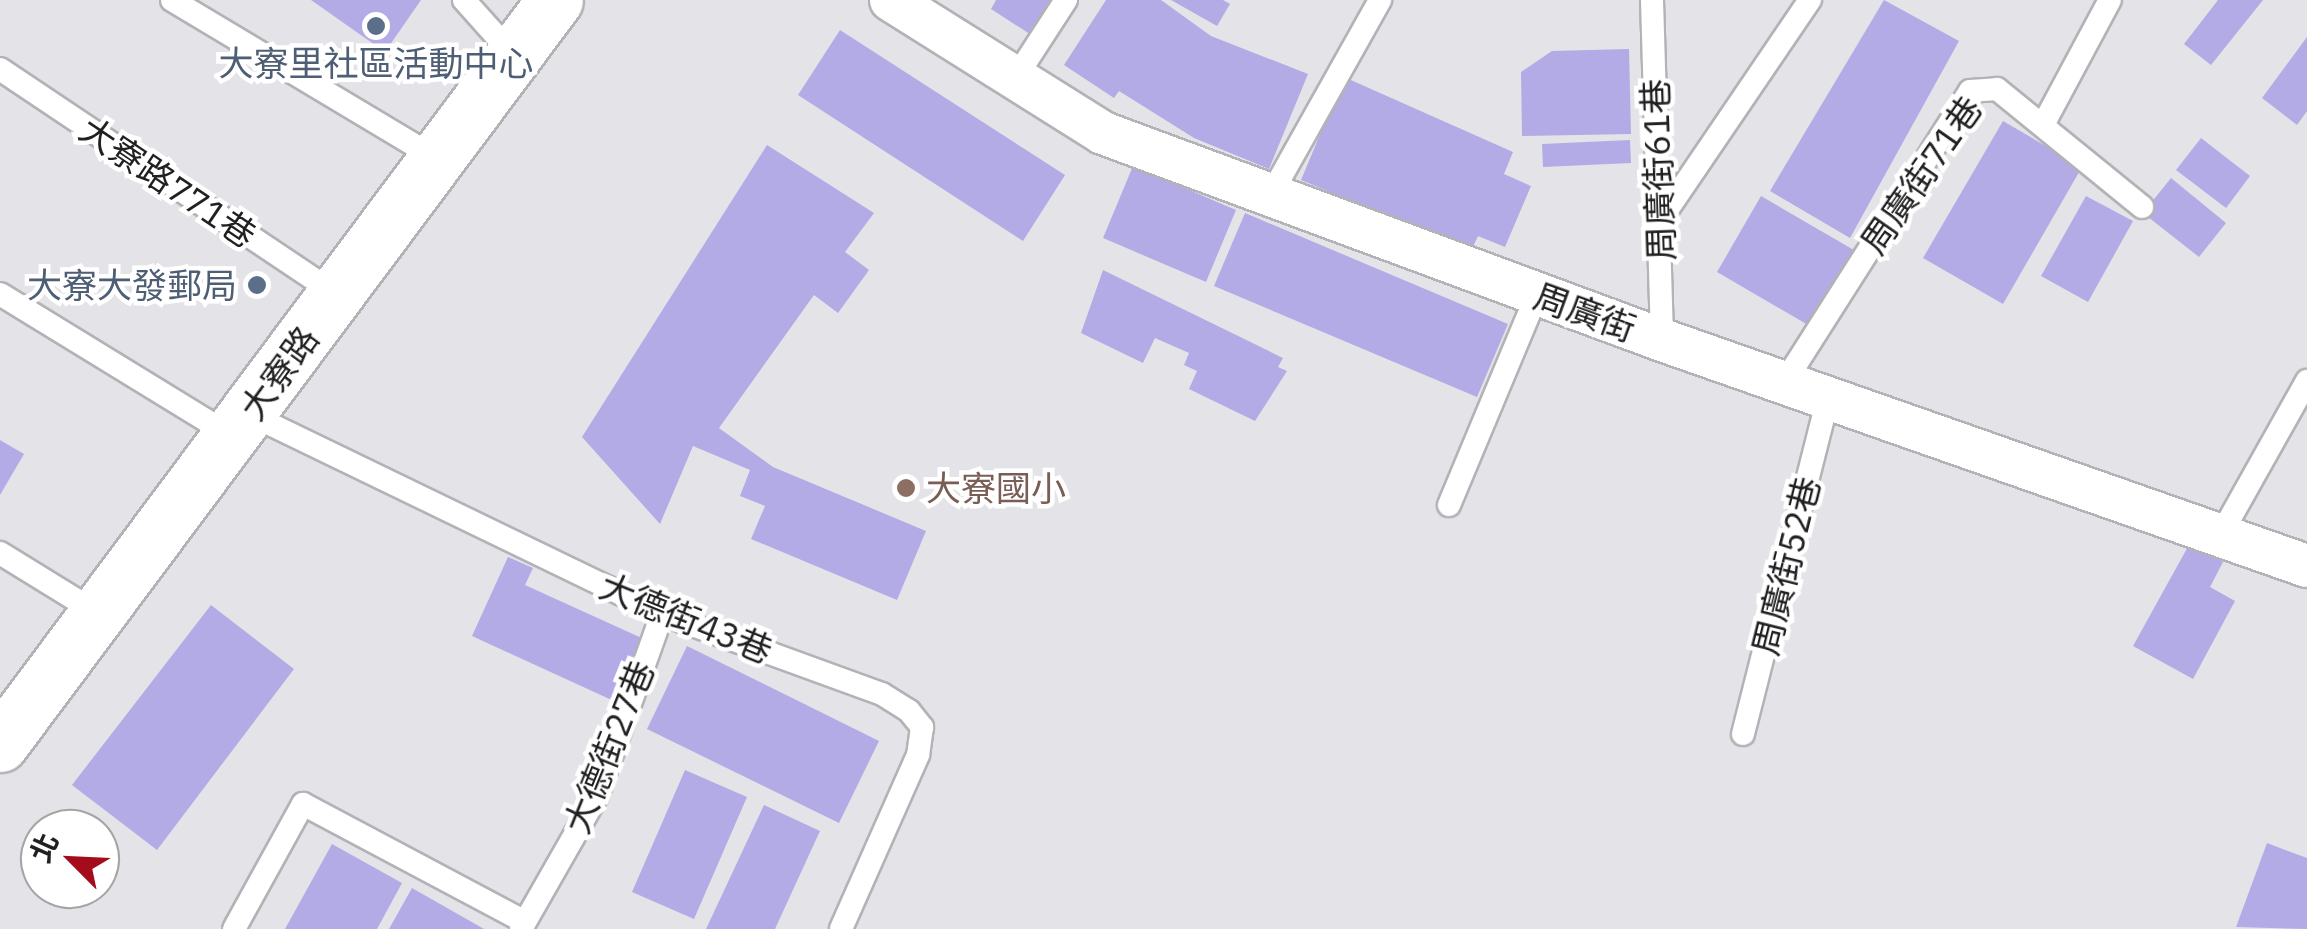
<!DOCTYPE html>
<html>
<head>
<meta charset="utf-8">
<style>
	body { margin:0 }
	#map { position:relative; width:2307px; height:929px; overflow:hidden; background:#e4e3e8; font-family:"IBM Plex Sans","Noto Sans TC",sans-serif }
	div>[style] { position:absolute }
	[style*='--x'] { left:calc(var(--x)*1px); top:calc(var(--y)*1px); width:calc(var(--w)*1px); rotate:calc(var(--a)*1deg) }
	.building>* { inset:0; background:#b3abe6 }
	.roads { filter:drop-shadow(2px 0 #b3b2b7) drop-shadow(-2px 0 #b3b2b7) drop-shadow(0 2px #b3b2b7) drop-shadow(0 -2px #b3b2b7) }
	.lane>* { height:22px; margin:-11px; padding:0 11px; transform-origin:11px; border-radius:11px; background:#fff }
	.street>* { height:42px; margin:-21px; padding:0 21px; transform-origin:21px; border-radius:21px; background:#fff }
	.secondary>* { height:55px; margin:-27.5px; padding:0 27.5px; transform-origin:27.5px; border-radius:27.5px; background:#fff }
	.dots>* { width:28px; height:28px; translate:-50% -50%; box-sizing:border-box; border:5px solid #fff; border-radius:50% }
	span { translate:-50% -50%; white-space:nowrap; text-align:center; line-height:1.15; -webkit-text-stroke:9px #fff; paint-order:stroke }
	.service-label { font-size:35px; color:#4e5e75 }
	.right { translate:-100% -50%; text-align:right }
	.street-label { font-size:35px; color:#201f21 }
	.education-label { font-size:35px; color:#785e54 }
	.left { translate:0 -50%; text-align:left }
	.north { position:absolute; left:20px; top:809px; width:100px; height:100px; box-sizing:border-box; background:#fff; border:2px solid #a6a5a6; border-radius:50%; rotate:294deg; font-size:28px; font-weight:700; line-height:40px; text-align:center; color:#201f21 }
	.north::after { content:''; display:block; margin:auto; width:35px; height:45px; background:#a50c1b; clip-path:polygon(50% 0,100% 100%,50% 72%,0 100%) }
</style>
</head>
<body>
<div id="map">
	<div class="building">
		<i style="clip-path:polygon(311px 0,421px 0,385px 52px)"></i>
		<i style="clip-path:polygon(996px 0,1059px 0,1036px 38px,991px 9px)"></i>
		<i style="clip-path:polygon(1106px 0,1161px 0,1211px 36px,1308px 74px,1269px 169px,1194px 138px,1119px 91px,1114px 98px,1064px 65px)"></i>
		<i style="clip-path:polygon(1171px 0,1223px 0,1230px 4px,1217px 26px)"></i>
		<i style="clip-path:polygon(1884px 0,1959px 41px,1850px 238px,1770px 191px)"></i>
		<i style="clip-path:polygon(2218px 0,2263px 0,2211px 65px,2184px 44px)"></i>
		<i style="clip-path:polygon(840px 30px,1065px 175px,1023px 241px,798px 95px)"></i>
		<i style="clip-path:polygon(2307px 37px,2307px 111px,2297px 125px,2262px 98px)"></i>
		<i style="clip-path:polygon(1629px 49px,1631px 134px,1522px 136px,1521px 72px,1552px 51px)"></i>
		<i style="clip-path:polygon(1344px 77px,1513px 152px,1504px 174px,1531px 186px,1505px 247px,1478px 236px,1471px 251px,1301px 180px)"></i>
		<i style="clip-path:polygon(2003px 121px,2082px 167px,2003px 304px,1923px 258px)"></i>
		<i style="clip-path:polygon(2201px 138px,2250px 176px,2226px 208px,2176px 170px)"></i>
		<i style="clip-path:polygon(1630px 140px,1631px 163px,1543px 167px,1542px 144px)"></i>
		<i style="clip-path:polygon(767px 145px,874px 213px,845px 252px,869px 270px,838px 313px,814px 295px,719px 428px,773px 467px,926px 531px,897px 600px,751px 539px,765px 506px,740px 496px,750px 470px,693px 446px,660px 524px,582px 437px)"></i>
		<i style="clip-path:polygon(1133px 166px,1236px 210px,1206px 282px,1103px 238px)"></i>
		<i style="clip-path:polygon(2171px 178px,2226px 223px,2199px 257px,2143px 213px)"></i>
		<i style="clip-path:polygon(1761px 196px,1859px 253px,1815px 329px,1717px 272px)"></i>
		<i style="clip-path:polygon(2086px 196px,2133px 221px,2088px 302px,2041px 276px)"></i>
		<i style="clip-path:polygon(1245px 213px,1508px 324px,1477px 397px,1214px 286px)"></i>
		<i style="clip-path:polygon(1103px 270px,1283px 358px,1278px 367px,1287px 371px,1255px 421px,1189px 389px,1197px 371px,1184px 365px,1189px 353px,1155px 338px,1143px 363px,1081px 333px)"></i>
		<i style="clip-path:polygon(0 440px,24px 454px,0 495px)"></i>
		<i style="clip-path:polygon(2190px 543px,2223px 562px,2210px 587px,2235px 601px,2193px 679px,2133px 646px)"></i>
		<i style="clip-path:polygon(508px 557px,533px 568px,525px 585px,646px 640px,616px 702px,472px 636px)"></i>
		<i style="clip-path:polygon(211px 605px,294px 669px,157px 850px,72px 785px)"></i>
		<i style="clip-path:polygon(687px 646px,879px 741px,839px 823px,647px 729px)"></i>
		<i style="clip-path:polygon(685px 770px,747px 797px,694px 919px,632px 892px)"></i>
		<i style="clip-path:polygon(764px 805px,820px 831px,786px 905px,775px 929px,706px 929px)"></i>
		<i style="clip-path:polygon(2267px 843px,2307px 858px,2307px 929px,2236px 927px)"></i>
		<i style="clip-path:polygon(332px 844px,402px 883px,377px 929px,285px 929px)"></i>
		<i style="clip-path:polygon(412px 888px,484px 929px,389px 929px)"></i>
	</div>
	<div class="roads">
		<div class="lane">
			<i style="--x:172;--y:0;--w:310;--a:30.9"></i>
			<i style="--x:464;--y:0;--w:75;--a:48.2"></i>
			<i style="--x:1652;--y:0;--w:340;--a:88.3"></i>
			<i style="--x:0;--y:69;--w:406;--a:33.8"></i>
			<i style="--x:1016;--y:77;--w:92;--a:-57"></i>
			<i style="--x:2045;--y:121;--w:137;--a:-61.8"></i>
			<i style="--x:1269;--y:198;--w:227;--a:-60.7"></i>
			<i style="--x:1661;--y:219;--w:265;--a:-55.8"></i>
			<i style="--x:0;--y:294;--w:272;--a:31.5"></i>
			<i style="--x:1784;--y:383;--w:346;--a:-57.5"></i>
			<i style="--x:1970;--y:91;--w:27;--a:-4"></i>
			<i style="--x:1997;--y:89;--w:187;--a:39.1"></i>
			<i style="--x:249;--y:414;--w:459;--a:25.8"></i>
			<i style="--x:662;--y:614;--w:234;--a:20"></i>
			<i style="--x:882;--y:694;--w:32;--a:32"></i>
			<i style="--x:909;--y:711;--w:21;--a:51"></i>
			<i style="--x:922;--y:727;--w:28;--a:98"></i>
			<i style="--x:918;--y:755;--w:190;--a:113.9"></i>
			<i style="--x:1449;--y:505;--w:228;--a:-67.3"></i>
			<i style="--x:2220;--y:536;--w:178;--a:-60.7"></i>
			<i style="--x:0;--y:553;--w:116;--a:31.6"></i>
			<i style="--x:1743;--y:734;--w:347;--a:-75.8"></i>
			<i style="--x:234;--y:929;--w:143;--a:-61.1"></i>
			<i style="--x:303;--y:804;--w:251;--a:28"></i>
			<i style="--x:521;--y:929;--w:153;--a:-60.3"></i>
			<i style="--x:597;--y:796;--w:193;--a:-70.3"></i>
		</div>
		<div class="street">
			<i style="--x:891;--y:0;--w:250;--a:32.1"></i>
			<i style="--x:1103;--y:133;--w:596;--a:20.32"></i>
			<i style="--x:1662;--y:340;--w:683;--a:19.31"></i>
		</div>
		<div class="secondary">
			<i style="--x:0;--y:744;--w:928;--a:-53.28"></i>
		</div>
	</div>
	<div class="dots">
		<i style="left:376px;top:26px;background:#5c6f8a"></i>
		<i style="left:257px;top:285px;background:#5c6f8a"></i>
		<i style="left:906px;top:488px;background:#8d6e63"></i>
	</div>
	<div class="service-label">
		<span style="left:376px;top:63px">大寮里社區活動中心</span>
		<span class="right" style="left:237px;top:285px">大寮大發郵局</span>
	</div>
	<div class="street-label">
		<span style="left:1658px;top:170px;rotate:-92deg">周廣街61巷</span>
		<span style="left:1921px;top:175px;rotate:-55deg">周廣街71巷</span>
		<span style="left:168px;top:182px;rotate:34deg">大寮路771巷</span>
		<span style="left:1585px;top:312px;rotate:20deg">周廣街</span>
		<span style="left:279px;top:373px;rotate:-54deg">大寮路</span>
		<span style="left:1786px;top:566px;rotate:-76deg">周廣街52巷</span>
		<span style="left:686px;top:618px;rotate:22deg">大德街43巷</span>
		<span style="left:609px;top:747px;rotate:-68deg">大德街27巷</span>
	</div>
	<div class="education-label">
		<span class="left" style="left:926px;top:488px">大寮國小</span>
	</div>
	<div class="north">北</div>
</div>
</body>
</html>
